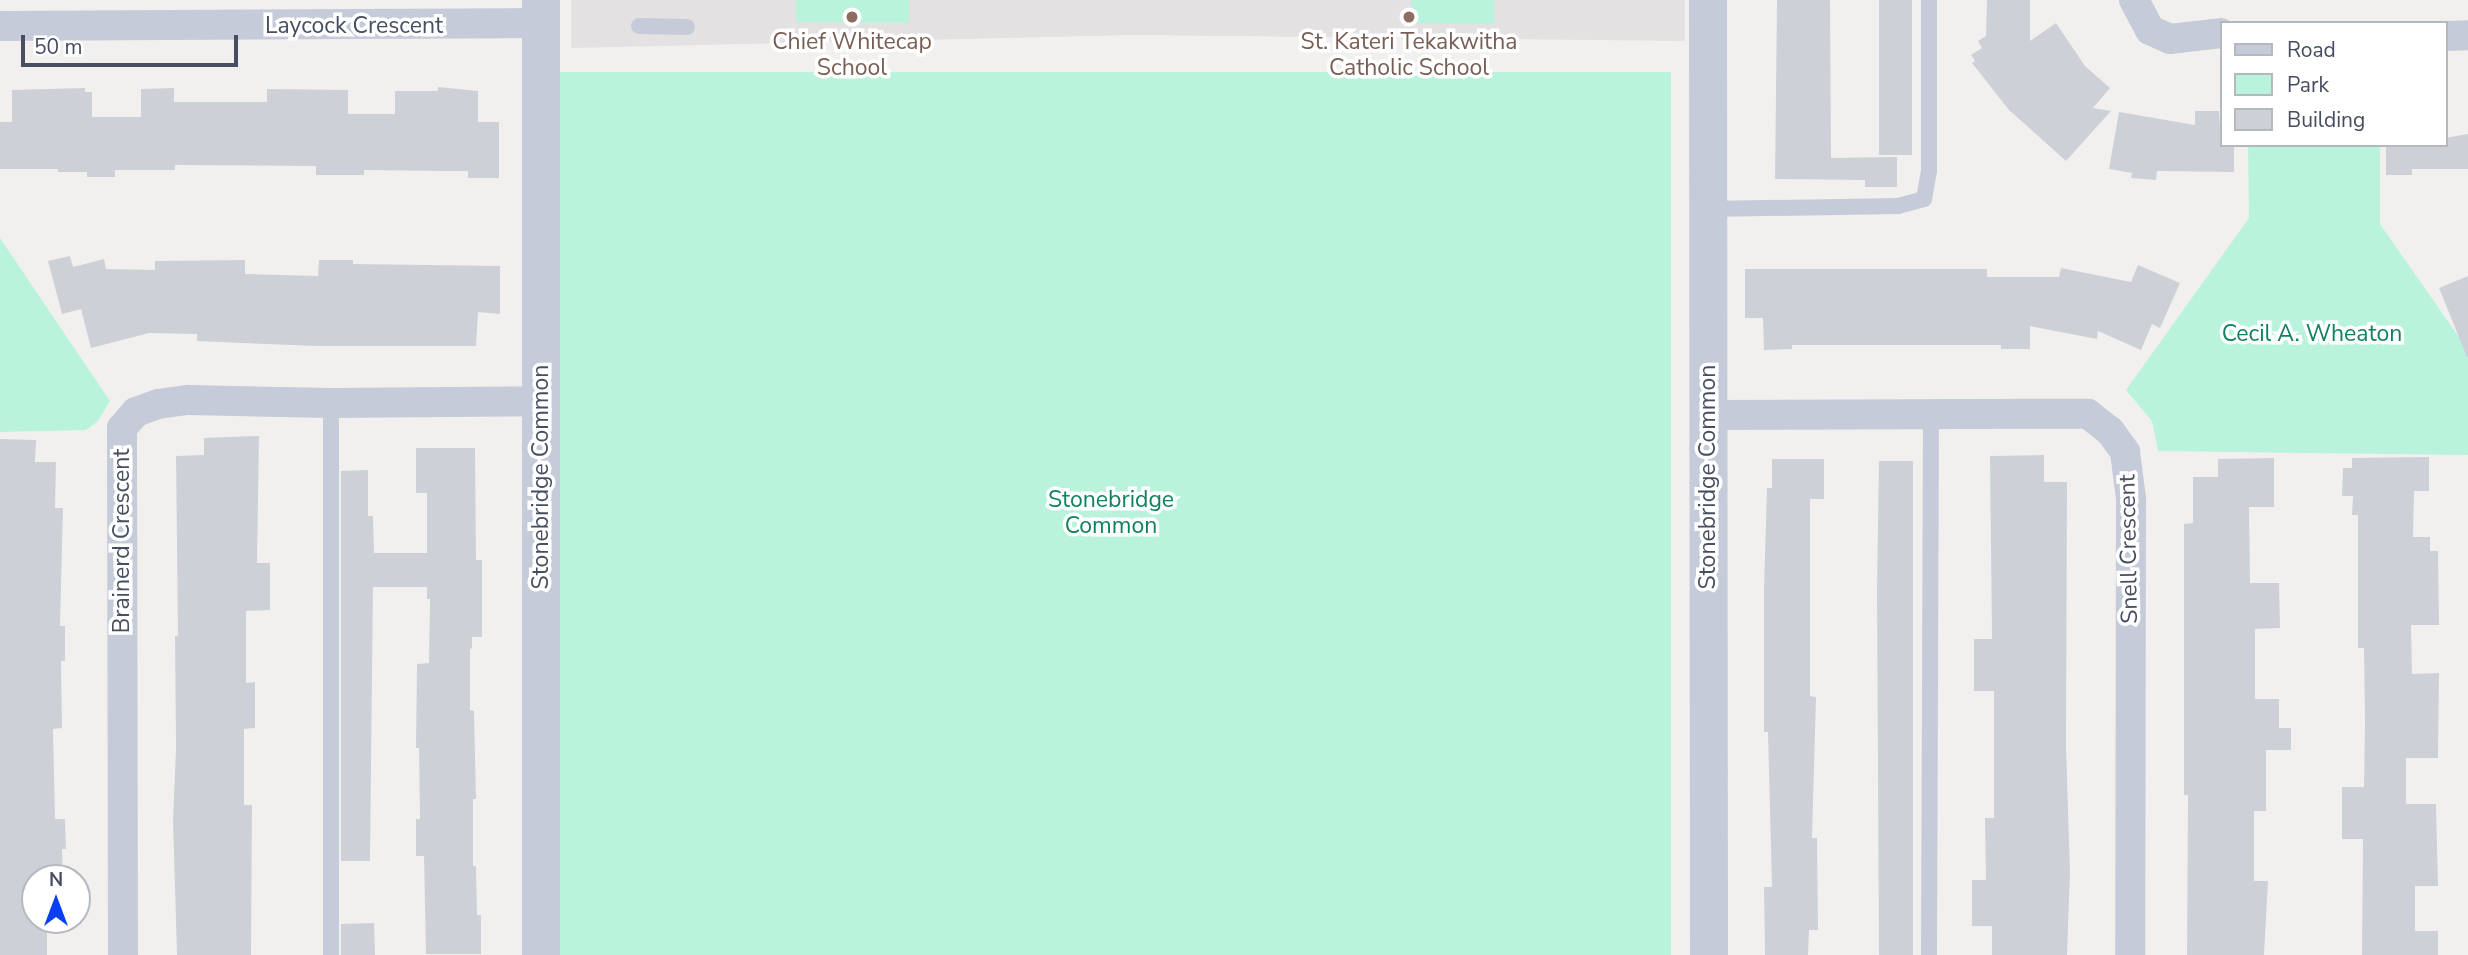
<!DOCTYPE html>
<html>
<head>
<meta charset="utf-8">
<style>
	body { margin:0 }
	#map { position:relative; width:2468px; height:955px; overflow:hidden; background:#f2f0ef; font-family:"Nunito Sans",sans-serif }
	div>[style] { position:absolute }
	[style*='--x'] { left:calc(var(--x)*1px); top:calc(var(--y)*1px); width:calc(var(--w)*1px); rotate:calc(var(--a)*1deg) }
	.education>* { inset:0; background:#e3e1e1 }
	.green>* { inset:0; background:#baf3dc }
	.building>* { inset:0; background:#ced0d8 }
	.service>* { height:16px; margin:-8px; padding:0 8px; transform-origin:8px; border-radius:8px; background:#c5cbd8 }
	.minor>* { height:30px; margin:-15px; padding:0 15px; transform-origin:15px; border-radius:15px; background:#c5cbd8 }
	.tertiary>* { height:38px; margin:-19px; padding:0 19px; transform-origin:19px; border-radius:19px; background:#c5cbd8 }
	.dots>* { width:19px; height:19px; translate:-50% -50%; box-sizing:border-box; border:4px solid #fff; border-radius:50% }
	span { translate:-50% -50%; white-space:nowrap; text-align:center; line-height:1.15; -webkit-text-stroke:7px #fff; paint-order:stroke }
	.street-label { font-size:23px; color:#464e5f }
	.education-label { font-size:23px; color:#785e54 }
	.park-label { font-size:23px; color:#0f825f }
	.legend { position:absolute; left:2220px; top:21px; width:228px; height:126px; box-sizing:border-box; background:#fff; border:2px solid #b5b8bf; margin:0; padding:9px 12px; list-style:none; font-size:21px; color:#464e5f }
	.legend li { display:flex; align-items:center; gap:14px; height:35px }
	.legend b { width:35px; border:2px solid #b5b8bf }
	.north { position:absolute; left:21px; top:864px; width:70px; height:70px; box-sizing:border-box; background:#fff; border:2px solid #b5b8bf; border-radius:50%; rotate:0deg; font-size:19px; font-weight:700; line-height:28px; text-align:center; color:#464e5f }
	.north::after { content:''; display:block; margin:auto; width:24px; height:32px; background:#0941f2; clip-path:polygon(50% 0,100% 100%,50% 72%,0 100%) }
	.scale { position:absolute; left:21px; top:35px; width:217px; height:32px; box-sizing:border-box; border:4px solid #464e5f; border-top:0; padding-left:9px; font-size:21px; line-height:24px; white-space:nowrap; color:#464e5f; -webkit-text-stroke:5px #fff; paint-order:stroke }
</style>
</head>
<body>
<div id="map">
	<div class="education">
		<i style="clip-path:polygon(571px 0,1685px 0,1685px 41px,1133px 35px,571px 48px)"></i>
	</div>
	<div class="green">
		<i style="clip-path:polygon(796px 0,909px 0,909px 23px,796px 22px)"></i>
		<i style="clip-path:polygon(1412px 0,1494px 0,1494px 24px,1411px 23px)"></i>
		<i style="clip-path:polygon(553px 72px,1671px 72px,1671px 955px,550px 955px)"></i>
		<i style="clip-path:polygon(2248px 145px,2380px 145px,2380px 224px,2468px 350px,2468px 455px,2158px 451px,2152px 421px,2126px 390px,2249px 218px)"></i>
		<i style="clip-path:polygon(0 238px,110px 401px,98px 421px,86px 430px,0 432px)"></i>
	</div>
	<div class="building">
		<i style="clip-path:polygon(1777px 0,1830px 0,1831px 158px,1897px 157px,1897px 187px,1865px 187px,1865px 180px,1775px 179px)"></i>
		<i style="clip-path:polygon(1879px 0,1912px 0,1912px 155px,1879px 155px)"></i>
		<i style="clip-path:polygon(1987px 0,2030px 0,2030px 41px,2056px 23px,2085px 66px,2110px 88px,2093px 108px,2111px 111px,2066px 161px,2009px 110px,1972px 63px,1975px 61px,1971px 55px,1982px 48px,1978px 41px,1986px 36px)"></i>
		<i style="clip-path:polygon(438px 87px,478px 91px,478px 122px,499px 122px,499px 178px,468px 178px,468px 171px,443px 171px,364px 170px,364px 175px,316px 175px,316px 166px,175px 165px,175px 170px,115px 170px,115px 177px,87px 177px,87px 172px,58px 172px,58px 169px,0 169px,0 122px,12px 122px,12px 90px,85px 88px,85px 92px,92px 92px,92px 117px,141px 117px,141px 89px,174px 88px,174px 102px,267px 102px,267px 89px,348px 90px,348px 114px,395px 114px,395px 91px,438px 91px)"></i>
		<i style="clip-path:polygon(2195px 111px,2219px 111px,2221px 145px,2234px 145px,2234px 172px,2157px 171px,2156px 180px,2131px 178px,2132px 173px,2109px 169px,2119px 112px,2195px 125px)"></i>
		<i style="clip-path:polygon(2468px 134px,2468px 169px,2412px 169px,2412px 175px,2386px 175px,2386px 145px,2445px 145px,2445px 138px)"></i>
		<i style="clip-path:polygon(70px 256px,73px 267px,104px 259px,106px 269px,155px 270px,155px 261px,245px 260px,245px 274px,318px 276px,319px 260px,353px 260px,353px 264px,500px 266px,500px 314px,478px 312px,476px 346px,317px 346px,197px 341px,197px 334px,149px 333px,91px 348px,81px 309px,62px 314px,48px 261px)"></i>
		<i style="clip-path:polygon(2138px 265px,2180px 283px,2160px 328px,2152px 324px,2141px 350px,2098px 331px,2097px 339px,2030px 326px,2030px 349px,2001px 349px,2001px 345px,1792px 345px,1792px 349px,1764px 350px,1763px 318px,1745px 318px,1745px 269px,1987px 269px,1987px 277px,2059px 277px,2061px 268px,2131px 282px)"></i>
		<i style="clip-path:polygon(2468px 276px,2468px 357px,2467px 357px,2439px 288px)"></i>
		<i style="clip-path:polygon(259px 436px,257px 563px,270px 563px,270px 610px,246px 611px,246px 683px,255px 682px,255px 728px,244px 729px,244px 805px,252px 805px,251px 955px,177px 955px,173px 821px,176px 748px,175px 636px,178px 636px,176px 456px,204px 455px,204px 438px)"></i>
		<i style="clip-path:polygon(0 439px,36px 440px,35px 462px,56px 462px,55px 508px,63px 508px,60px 626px,65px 626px,65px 661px,61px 661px,62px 728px,53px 729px,55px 819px,65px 819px,66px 849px,62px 849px,63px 878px,35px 878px,35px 923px,47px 923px,47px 955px,0 955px)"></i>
		<i style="clip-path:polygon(416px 448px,475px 448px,476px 560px,482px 560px,482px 637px,472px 637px,472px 649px,470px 648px,470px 710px,474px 711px,476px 799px,473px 799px,473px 866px,476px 866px,477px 915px,481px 915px,481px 954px,426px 954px,424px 856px,416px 856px,416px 819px,420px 819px,419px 748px,416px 748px,417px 664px,429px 663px,430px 599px,427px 599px,427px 587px,373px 587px,370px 861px,341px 861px,341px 471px,368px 470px,368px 516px,373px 516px,374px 553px,427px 553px,427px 493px,416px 493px)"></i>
		<i style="clip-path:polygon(2044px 455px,2044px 482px,2067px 482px,2066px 746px,2070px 871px,2067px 955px,1992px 955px,1992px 926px,1972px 926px,1972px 880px,1986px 880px,1985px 818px,1994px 818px,1994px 691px,1974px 691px,1974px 639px,1992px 639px,1990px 456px)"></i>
		<i style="clip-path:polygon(2429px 457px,2429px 491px,2414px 491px,2413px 537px,2430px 537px,2430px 551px,2438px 551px,2439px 625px,2411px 625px,2412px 674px,2439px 673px,2438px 758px,2406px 758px,2406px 804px,2436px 804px,2438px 886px,2415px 886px,2415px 931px,2438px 931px,2438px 955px,2362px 955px,2363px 839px,2342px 839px,2342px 787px,2364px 787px,2365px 722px,2364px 648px,2358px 648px,2358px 515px,2352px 515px,2353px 496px,2342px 496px,2343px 468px,2352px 468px,2352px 458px)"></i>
		<i style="clip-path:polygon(2274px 458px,2274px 507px,2249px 507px,2250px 583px,2279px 583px,2280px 628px,2255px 629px,2255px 699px,2279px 699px,2279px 728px,2291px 728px,2291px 750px,2266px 750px,2266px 811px,2254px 811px,2254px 881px,2268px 881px,2264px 955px,2187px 955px,2188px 795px,2184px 795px,2184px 524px,2193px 523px,2193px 477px,2218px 477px,2218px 459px)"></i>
		<i style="clip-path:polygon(1772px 459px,1824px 459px,1824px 499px,1810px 499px,1810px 696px,1816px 697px,1812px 838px,1817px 838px,1818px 930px,1809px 930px,1808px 955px,1765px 955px,1764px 887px,1772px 887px,1768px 732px,1764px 732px,1764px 588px,1767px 488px,1772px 488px)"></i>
		<i style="clip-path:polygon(1879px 461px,1913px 461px,1913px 955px,1879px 955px,1877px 589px)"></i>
		<i style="clip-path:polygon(374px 923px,375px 955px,341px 955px,341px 924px)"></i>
	</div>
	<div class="service">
		<i style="--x:639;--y:26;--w:48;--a:1.2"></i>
		<i style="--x:1708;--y:209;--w:190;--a:-0.9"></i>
		<i style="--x:1898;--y:206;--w:27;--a:-15"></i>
		<i style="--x:1924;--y:199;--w:28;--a:-80"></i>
		<i style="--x:1929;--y:171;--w:171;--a:-90"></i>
		<i style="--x:331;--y:955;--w:552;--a:-90"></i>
		<i style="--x:1929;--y:955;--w:541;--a:-89.79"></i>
	</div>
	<div class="minor">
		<i style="--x:2134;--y:0;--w:34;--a:62"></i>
		<i style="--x:2150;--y:30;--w:22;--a:24"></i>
		<i style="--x:2170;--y:39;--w:51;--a:-6.7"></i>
		<i style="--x:0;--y:26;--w:540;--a:-0.32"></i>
		<i style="--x:2445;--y:36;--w:23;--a:-2"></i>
		<i style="--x:1708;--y:415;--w:380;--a:-0.2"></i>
		<i style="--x:2088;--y:414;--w:28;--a:38"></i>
		<i style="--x:2110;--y:431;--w:26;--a:54"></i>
		<i style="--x:2125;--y:452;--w:46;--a:82.6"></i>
		<i style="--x:2131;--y:498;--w:457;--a:90.1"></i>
		<i style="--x:123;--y:955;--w:527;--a:-90.11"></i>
		<i style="--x:122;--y:428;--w:21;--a:-49"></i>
		<i style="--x:136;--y:412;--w:23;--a:-20"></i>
		<i style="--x:158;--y:404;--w:30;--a:-8"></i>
		<i style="--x:188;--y:400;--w:143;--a:1.2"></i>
		<i style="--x:331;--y:403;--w:209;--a:-0.5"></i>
	</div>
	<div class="tertiary">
		<i style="--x:541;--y:0;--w:955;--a:90"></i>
		<i style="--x:1708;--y:0;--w:955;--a:89.94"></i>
	</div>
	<div class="dots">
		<i style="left:852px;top:17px;background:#8d6e63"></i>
		<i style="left:1409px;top:17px;background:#8d6e63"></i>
	</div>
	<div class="street-label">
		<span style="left:354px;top:26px">Laycock Crescent</span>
		<span style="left:541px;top:477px;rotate:-90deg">Stonebridge Common</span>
		<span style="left:1708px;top:477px;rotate:-90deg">Stonebridge Common</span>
		<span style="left:122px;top:541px;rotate:-90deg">Brainerd Crescent</span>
		<span style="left:2129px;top:549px;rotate:-91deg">Snell Crescent</span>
	</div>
	<div class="education-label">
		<span style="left:852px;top:55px">Chief Whitecap<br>School</span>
		<span style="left:1409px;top:55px">St. Kateri Tekakwitha<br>Catholic School</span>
	</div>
	<div class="park-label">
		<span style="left:2312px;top:334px">Cecil A. Wheaton</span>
		<span style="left:1111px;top:513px">Stonebridge<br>Common</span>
	</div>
	<ul class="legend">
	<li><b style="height:9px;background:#c5cbd8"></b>Road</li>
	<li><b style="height:19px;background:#baf3dc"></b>Park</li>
	<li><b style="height:19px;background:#ced0d8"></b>Building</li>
	</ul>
	<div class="north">N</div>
	<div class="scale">50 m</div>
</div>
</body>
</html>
